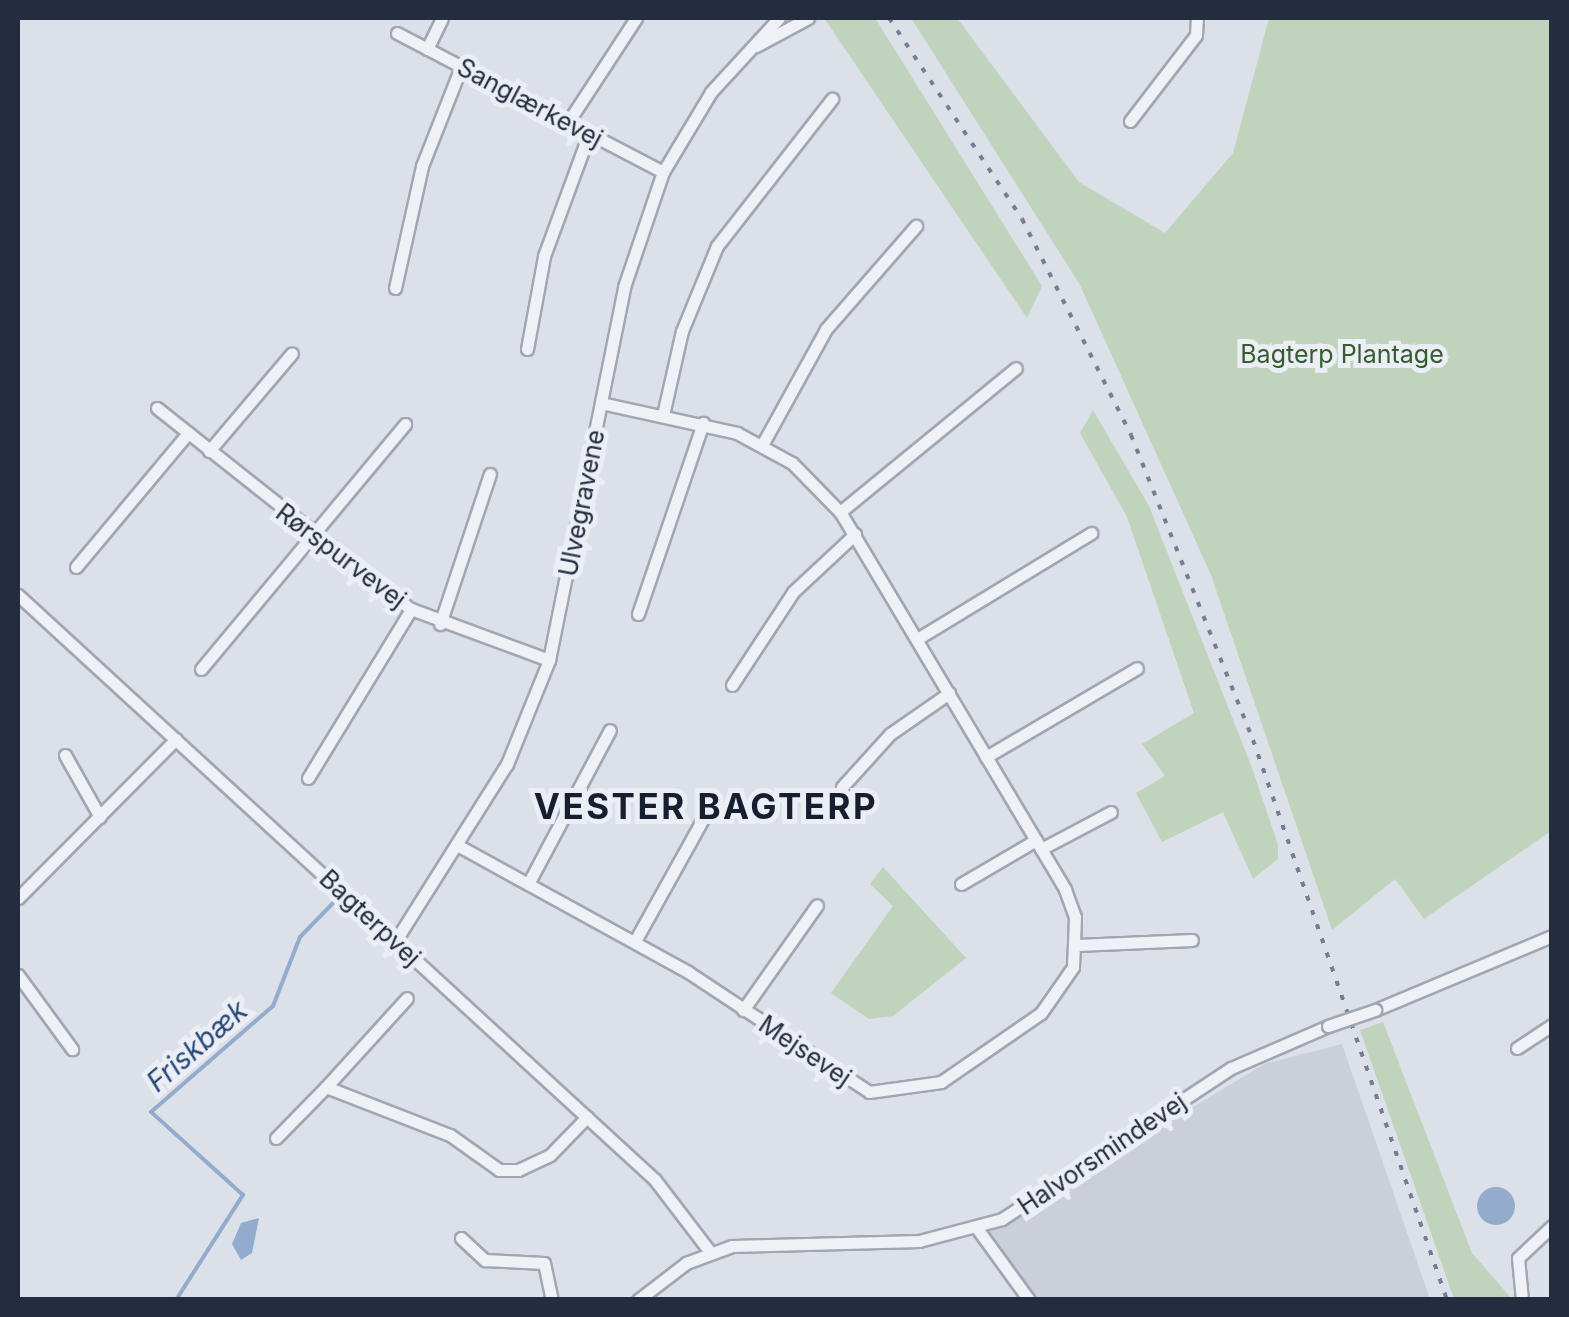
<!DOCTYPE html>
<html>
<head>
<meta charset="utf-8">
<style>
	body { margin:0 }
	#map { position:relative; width:1569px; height:1317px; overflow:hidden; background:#dce0e8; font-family:Inter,sans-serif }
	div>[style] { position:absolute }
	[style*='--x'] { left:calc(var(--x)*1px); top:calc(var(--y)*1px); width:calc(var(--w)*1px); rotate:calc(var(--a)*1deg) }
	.built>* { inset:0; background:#cacfda }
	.green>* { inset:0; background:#c0d3bc }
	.water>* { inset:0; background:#93abcc }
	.round { border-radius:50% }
	.stream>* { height:4px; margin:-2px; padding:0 2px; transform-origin:2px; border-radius:2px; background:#93abcc }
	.roads { filter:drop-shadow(2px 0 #a1a7b2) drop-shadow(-2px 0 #a1a7b2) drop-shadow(0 2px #a1a7b2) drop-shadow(0 -2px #a1a7b2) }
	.minor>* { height:11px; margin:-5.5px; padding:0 5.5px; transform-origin:5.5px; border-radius:5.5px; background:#eff1f6 }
	.rail>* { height:4px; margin-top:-2px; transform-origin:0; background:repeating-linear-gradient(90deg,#747e93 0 5px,transparent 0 15px) }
	.bridges { filter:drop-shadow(2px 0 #a1a7b2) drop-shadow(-2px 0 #a1a7b2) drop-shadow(0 2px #a1a7b2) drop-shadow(0 -2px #a1a7b2) }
	.minor-bridge>* { height:11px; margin:-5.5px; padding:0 5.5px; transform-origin:5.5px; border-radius:5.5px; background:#eff1f6 }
	span { translate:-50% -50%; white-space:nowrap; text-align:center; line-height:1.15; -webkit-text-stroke:10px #ebeff5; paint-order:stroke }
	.street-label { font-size:25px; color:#242d3f }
	.park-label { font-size:25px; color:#365c30 }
	.water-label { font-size:28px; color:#2a4877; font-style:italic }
	.district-label { font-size:35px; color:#171e30; font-weight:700; letter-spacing:2.5px }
	.frame { position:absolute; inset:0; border:20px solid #242d3f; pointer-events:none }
</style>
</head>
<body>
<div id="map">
	<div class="built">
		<i style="clip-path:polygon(1342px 1044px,1430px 1299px,1035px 1299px,986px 1233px,1264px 1064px)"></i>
	</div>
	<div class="green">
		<i style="clip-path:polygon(824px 18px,875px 18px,1042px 286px,1027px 318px)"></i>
		<i style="clip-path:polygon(911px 18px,957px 18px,1079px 182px,1165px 233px,1233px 153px,1269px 18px,1551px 18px,1551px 831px,1424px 919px,1395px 879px,1332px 930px,1211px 575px,1080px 285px)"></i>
		<i style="clip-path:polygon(1093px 410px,1149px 506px,1252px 768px,1278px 845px,1278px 859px,1253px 879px,1223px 812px,1162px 842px,1136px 793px,1165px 776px,1142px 744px,1194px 713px,1127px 517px,1080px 433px)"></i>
		<i style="clip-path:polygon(883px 867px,966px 958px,893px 1016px,869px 1019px,831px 993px,893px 906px,870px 884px)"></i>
		<i style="clip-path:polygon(1383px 1022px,1472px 1253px,1512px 1299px,1454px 1299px,1360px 1030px)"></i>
	</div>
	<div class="water">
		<i class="round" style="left:1477px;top:1187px;width:38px;height:38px"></i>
		<i style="clip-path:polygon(259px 1218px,252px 1253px,241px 1260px,232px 1244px,241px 1223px)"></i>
	</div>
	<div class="stream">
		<i style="--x:176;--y:1300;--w:125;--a:-57.5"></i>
		<i style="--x:243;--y:1195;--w:124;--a:-137.9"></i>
		<i style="--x:151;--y:1112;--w:162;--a:-41"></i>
		<i style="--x:273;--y:1006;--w:74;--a:-68.6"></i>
		<i style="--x:300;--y:937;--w:49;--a:-45.8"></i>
	</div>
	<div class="roads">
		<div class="minor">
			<i style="--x:397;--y:33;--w:300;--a:27.6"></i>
			<i style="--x:756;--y:46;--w:59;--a:-28.3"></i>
			<i style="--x:427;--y:49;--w:34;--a:-64"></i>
			<i style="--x:570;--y:119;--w:121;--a:-56.8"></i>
			<i style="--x:1130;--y:121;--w:108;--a:-52.5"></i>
			<i style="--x:1196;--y:35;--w:17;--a:-87"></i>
			<i style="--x:395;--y:288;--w:125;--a:-77.5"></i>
			<i style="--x:422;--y:166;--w:106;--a:-68.5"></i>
			<i style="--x:527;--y:349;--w:95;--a:-79.6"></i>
			<i style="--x:544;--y:256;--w:130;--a:-69.8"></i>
			<i style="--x:157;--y:408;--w:324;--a:38.4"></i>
			<i style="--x:411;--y:609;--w:147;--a:20.3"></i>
			<i style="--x:663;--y:415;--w:86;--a:-77.3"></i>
			<i style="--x:682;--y:331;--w:92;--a:-67.6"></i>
			<i style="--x:717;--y:246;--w:187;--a:-52"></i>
			<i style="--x:762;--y:445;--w:132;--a:-61.1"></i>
			<i style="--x:826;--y:329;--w:137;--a:-48.9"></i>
			<i style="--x:209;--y:451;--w:128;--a:-49.7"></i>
			<i style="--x:840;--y:512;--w:227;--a:-39.3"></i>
			<i style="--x:76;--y:567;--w:175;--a:-50.1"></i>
			<i style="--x:18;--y:595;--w:865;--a:42.56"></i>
			<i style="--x:655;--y:1180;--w:91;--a:52.6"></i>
			<i style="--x:638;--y:614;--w:202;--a:-71.2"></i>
			<i style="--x:440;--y:624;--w:158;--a:-71.6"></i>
			<i style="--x:917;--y:639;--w:204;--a:-31.3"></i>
			<i style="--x:201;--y:669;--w:319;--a:-50.2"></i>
			<i style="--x:732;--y:685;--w:111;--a:-56.7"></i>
			<i style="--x:793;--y:592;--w:85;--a:-43.1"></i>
			<i style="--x:65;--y:755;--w:71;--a:60.6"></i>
			<i style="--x:986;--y:757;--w:175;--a:-30.5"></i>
			<i style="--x:308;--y:778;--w:198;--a:-58.6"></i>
			<i style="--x:842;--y:787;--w:72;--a:-47.8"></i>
			<i style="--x:890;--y:734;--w:72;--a:-34.8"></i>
			<i style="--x:457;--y:845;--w:264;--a:28.8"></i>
			<i style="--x:688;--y:972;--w:217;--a:33.5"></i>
			<i style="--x:869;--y:1092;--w:73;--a:-7.9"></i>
			<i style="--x:941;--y:1082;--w:121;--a:-34.6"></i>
			<i style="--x:1041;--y:1013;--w:56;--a:-55.2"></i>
			<i style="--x:1073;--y:967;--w:50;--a:-87.7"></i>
			<i style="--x:1075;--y:917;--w:30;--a:-110"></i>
			<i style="--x:1065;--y:889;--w:439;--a:-120.8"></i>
			<i style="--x:840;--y:512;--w:69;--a:-134.4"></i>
			<i style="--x:792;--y:463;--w:63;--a:-151.4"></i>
			<i style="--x:737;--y:433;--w:139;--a:-167.6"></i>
			<i style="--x:1041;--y:849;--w:79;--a:-27.9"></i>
			<i style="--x:528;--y:884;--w:174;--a:-62"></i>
			<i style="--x:961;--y:884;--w:87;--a:-30.4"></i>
			<i style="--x:18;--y:898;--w:224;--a:-45.2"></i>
			<i style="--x:396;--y:940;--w:208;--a:-57.8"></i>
			<i style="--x:507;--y:764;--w:112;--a:-68"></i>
			<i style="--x:549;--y:660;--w:380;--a:-78.6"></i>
			<i style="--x:624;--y:287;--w:121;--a:-71.3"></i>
			<i style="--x:663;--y:172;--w:93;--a:-59"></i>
			<i style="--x:711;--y:92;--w:100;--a:-47.4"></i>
			<i style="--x:635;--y:941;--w:144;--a:-60.9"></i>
			<i style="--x:1077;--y:945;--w:115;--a:-2.5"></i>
			<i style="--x:18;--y:975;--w:92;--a:53.9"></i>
			<i style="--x:743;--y:1010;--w:128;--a:-54.8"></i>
			<i style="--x:1375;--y:1010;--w:192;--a:-22.7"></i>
			<i style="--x:1517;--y:1048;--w:42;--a:-33.3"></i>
			<i style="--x:326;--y:1087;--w:120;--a:-47.7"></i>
			<i style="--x:276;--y:1138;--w:71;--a:-45.6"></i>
			<i style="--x:326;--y:1087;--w:133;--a:21.2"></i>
			<i style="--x:450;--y:1135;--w:60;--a:35.5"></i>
			<i style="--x:499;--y:1170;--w:19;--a:0"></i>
			<i style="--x:518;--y:1170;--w:35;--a:-25"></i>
			<i style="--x:550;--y:1155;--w:53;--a:-45.8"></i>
			<i style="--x:976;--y:1227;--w:90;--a:54"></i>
			<i style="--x:461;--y:1238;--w:33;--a:43"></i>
			<i style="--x:485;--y:1260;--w:59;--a:2.9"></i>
			<i style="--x:544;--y:1263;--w:38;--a:78"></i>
			<i style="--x:638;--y:1300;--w:61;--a:-37.6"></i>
			<i style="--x:686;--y:1263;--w:49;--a:-20.3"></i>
			<i style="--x:732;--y:1246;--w:187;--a:-1.5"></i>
			<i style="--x:919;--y:1241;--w:86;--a:-14.8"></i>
			<i style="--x:1002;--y:1219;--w:274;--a:-33.4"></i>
			<i style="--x:1231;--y:1068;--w:106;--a:-23.4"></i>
			<i style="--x:1522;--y:1300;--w:42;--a:-95.4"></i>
			<i style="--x:1518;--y:1258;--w:47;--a:-43.3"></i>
		</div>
	</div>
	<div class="rail">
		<i style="--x:889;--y:18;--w:241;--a:56.5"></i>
		<i style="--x:1022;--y:219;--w:242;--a:63.2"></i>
		<i style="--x:1131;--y:435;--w:328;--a:68.2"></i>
		<i style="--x:1253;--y:740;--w:593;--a:70.89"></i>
	</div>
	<div class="bridges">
		<div class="minor-bridge">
			<i style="--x:1328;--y:1026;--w:50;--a:-18.8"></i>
		</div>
	</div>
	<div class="street-label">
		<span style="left:530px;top:103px;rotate:28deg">Sanglærkevej</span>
		<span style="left:582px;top:503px;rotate:-79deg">Ulvegravene</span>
		<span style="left:341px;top:556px;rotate:37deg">Rørspurvevej</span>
		<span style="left:370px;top:918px;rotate:43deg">Bagterpvej</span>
		<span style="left:805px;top:1051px;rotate:34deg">Mejsevej</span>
		<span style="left:1102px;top:1154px;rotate:-34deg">Halvorsmindevej</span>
	</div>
	<div class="park-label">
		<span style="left:1342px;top:354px">Bagterp Plantage</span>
	</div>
	<div class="water-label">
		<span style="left:197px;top:1046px;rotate:-41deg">Friskbæk</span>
	</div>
	<div class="district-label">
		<span style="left:706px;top:806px">VESTER BAGTERP</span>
	</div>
	<div class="frame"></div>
</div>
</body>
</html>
